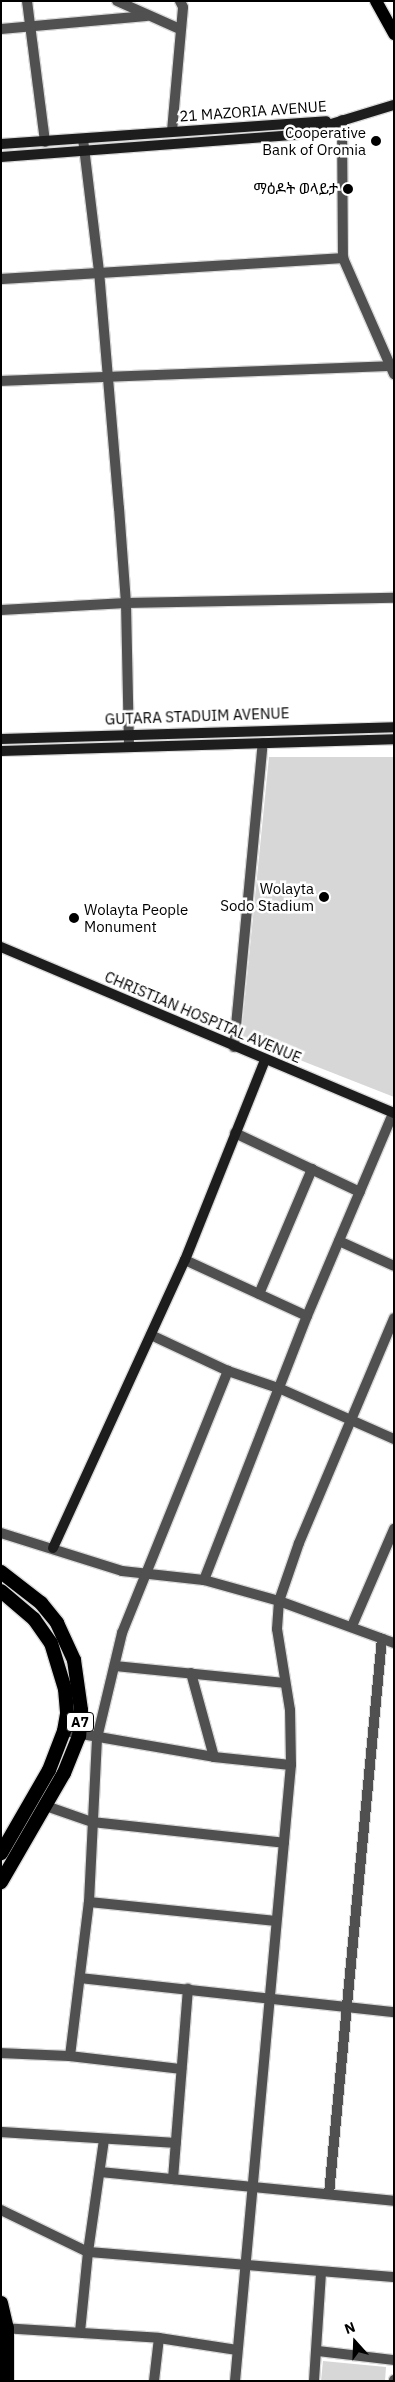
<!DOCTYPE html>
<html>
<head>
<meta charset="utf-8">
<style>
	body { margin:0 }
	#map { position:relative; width:395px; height:2382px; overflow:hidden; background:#fff; font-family:"IBM Plex Sans","Noto Sans Ethiopic",sans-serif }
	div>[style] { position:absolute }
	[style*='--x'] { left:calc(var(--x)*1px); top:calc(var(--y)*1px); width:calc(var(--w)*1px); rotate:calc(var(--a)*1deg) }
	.green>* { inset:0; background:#d7d7d7 }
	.roads { filter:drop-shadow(1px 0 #dbdbdb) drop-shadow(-1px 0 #dbdbdb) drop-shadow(0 1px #dbdbdb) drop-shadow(0 -1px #dbdbdb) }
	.minor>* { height:10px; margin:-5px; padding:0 5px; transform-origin:5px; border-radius:5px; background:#505050 }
	.secondary>* { height:10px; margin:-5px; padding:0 5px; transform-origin:5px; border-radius:5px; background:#1d1d1d }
	.primary>* { height:12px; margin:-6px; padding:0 6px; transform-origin:6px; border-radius:6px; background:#000 }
	.trunk>* { height:14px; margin:-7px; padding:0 7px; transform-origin:7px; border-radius:7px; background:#000 }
	.dots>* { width:14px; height:14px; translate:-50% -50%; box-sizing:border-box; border:2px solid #fff; border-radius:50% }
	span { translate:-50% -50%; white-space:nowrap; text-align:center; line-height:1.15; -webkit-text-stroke:5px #fff; paint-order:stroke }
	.shield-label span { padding:1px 4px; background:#fff; border:1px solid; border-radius:4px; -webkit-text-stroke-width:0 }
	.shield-label { font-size:14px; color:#000; font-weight:700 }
	.street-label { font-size:15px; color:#000 }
	.poi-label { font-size:15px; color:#000 }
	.right { translate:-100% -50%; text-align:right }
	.left { translate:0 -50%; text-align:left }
	.frame { position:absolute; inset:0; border:2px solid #000; pointer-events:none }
	.north { position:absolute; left:330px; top:2317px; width:50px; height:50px; -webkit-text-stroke:4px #fff; paint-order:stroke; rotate:340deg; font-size:14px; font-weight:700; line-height:20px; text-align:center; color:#000 }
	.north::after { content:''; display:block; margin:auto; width:18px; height:22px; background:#000; clip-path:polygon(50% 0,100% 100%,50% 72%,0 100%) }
</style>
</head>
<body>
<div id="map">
	<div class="green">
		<i style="clip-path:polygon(269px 757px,394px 757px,394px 1097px,241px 1037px)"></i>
		<i style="clip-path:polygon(323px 2361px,386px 2367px,385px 2381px,321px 2381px)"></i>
	</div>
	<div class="roads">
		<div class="minor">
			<i style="--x:27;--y:1;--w:142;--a:82.7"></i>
			<i style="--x:117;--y:1;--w:69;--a:24"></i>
			<i style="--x:1;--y:29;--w:146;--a:-5.1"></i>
			<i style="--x:342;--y:120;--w:138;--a:89.6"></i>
			<i style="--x:343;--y:258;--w:127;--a:66.3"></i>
			<i style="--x:172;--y:131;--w:124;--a:-84.9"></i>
			<i style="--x:183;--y:7;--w:7;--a:-117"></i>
			<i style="--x:83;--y:139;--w:133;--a:83.1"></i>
			<i style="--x:99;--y:271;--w:238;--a:85.2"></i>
			<i style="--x:119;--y:508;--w:95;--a:85.8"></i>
			<i style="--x:126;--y:603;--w:143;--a:88.8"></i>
			<i style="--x:1;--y:279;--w:343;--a:-3.5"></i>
			<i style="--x:1;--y:381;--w:389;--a:-2.2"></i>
			<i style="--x:1;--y:610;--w:125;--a:-3.2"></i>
			<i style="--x:126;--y:603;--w:268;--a:-1.1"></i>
			<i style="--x:234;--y:1047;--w:305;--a:-84.6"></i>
			<i style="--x:235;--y:1133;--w:138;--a:25.3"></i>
			<i style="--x:339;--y:1241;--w:60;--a:24.4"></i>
			<i style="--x:185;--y:1260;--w:134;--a:24.7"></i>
			<i style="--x:259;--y:1294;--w:136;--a:-67"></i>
			<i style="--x:151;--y:1335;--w:85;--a:25.1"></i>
			<i style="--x:228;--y:1371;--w:56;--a:18.8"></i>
			<i style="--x:281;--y:1389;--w:124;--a:23.9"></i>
			<i style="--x:1;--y:1533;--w:127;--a:17.4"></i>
			<i style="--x:122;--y:1571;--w:82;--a:6.3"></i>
			<i style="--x:204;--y:1580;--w:78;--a:15.6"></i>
			<i style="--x:279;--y:1601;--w:122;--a:20.1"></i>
			<i style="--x:204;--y:1580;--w:283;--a:-68.7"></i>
			<i style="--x:307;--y:1316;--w:220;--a:-67"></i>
			<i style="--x:352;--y:1626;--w:106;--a:-66.6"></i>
			<i style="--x:115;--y:1666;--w:170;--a:5.7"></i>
			<i style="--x:191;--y:1673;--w:87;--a:74.7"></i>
			<i style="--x:64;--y:1731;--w:152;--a:9.8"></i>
			<i style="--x:214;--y:1757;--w:77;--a:5.9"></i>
			<i style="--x:46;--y:1806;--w:49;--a:19.2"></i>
			<i style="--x:92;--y:1822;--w:193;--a:6.2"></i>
			<i style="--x:89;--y:1902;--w:188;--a:5.8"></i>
			<i style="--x:80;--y:1978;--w:316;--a:6.2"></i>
			<i style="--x:1;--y:2053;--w:69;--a:2.5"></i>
			<i style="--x:70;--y:2056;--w:155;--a:-83"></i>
			<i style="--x:89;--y:1902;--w:164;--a:-87.2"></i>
			<i style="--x:97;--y:1738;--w:108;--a:-76.6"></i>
			<i style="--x:122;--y:1633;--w:283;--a:-68"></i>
			<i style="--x:70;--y:2056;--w:112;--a:6.7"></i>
			<i style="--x:1;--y:2132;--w:175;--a:3.6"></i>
			<i style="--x:100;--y:2172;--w:295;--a:5.6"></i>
			<i style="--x:173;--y:2179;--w:191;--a:-85.5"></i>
			<i style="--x:329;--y:2194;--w:558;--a:-84.55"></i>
			<i style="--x:1;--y:2210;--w:97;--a:25.8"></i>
			<i style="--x:88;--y:2252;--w:114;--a:-81.9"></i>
			<i style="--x:2;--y:2328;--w:157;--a:3.6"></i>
			<i style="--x:159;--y:2338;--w:79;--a:8.7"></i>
			<i style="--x:80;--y:2332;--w:80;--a:-84.3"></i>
			<i style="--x:88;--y:2252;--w:307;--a:4.7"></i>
			<i style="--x:318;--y:2351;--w:77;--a:6.8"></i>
			<i style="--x:154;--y:2381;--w:43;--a:-83.4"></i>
			<i style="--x:235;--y:2381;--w:619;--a:-84.81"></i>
			<i style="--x:291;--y:1765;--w:55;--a:-91"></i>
			<i style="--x:290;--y:1710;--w:82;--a:-99.1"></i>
			<i style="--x:277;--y:1629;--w:28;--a:-86"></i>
			<i style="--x:279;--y:1601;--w:61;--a:-71"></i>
			<i style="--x:299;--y:1543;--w:244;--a:-67.1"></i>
			<i style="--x:314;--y:2381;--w:109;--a:-86.3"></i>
			<i style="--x:394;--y:2381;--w:1;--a:-90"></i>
		</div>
		<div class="secondary">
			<i style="--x:1;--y:144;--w:326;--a:-4"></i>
			<i style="--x:1;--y:157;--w:295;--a:-4.3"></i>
			<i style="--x:295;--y:135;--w:103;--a:-16.9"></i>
			<i style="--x:1;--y:739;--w:393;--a:-1.7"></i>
			<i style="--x:1;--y:751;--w:393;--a:-1.7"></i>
			<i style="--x:1;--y:947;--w:427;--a:22.9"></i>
			<i style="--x:53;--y:1548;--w:317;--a:-65.4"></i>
			<i style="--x:185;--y:1260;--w:215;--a:-68.2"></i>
		</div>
		<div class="primary">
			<i style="--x:376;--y:1;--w:38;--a:61"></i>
		</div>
		<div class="trunk">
			<i style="--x:1;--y:1572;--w:51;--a:37.8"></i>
			<i style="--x:41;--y:1603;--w:26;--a:51"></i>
			<i style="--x:57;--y:1623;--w:41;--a:65.3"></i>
			<i style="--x:74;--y:1660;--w:50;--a:82"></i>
			<i style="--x:81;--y:1710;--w:26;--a:94"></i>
			<i style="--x:79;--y:1736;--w:40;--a:112"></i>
			<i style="--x:64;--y:1773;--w:126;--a:120"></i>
			<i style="--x:1;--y:1591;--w:43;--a:40.3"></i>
			<i style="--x:34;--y:1619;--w:29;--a:55"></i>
			<i style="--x:51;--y:1643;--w:48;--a:73.1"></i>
			<i style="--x:65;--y:1689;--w:25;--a:85"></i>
			<i style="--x:67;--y:1714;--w:17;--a:100"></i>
			<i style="--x:64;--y:1731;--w:42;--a:111"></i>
			<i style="--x:49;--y:1770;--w:96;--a:120"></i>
			<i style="--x:1;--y:2303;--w:26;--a:77"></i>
			<i style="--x:7;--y:2328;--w:53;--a:90"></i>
		</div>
	</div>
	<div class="dots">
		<i style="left:376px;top:141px;background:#000"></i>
		<i style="left:348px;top:189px;background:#000"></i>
		<i style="left:324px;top:897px;background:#000"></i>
		<i style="left:74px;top:918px;background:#000"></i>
	</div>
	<div class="shield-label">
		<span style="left:80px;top:1722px">A7</span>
	</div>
	<div class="street-label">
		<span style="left:253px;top:111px;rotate:-4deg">21 MAZORIA AVENUE</span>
		<span style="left:197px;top:716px;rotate:-2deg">GUTARA STADUIM AVENUE</span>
		<span style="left:203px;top:1017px;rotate:23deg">CHRISTIAN HOSPITAL AVENUE</span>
	</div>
	<div class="poi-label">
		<span class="right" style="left:366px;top:141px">Cooperative<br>Bank of Oromia</span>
		<span class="right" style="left:338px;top:189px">ማዕዶት ወላይታ</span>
		<span class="right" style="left:314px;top:897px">Wolayta<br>Sodo Stadium</span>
		<span class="left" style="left:84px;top:918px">Wolayta People<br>Monument</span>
	</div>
	<div class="frame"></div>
	<div class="north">N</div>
</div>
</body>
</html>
